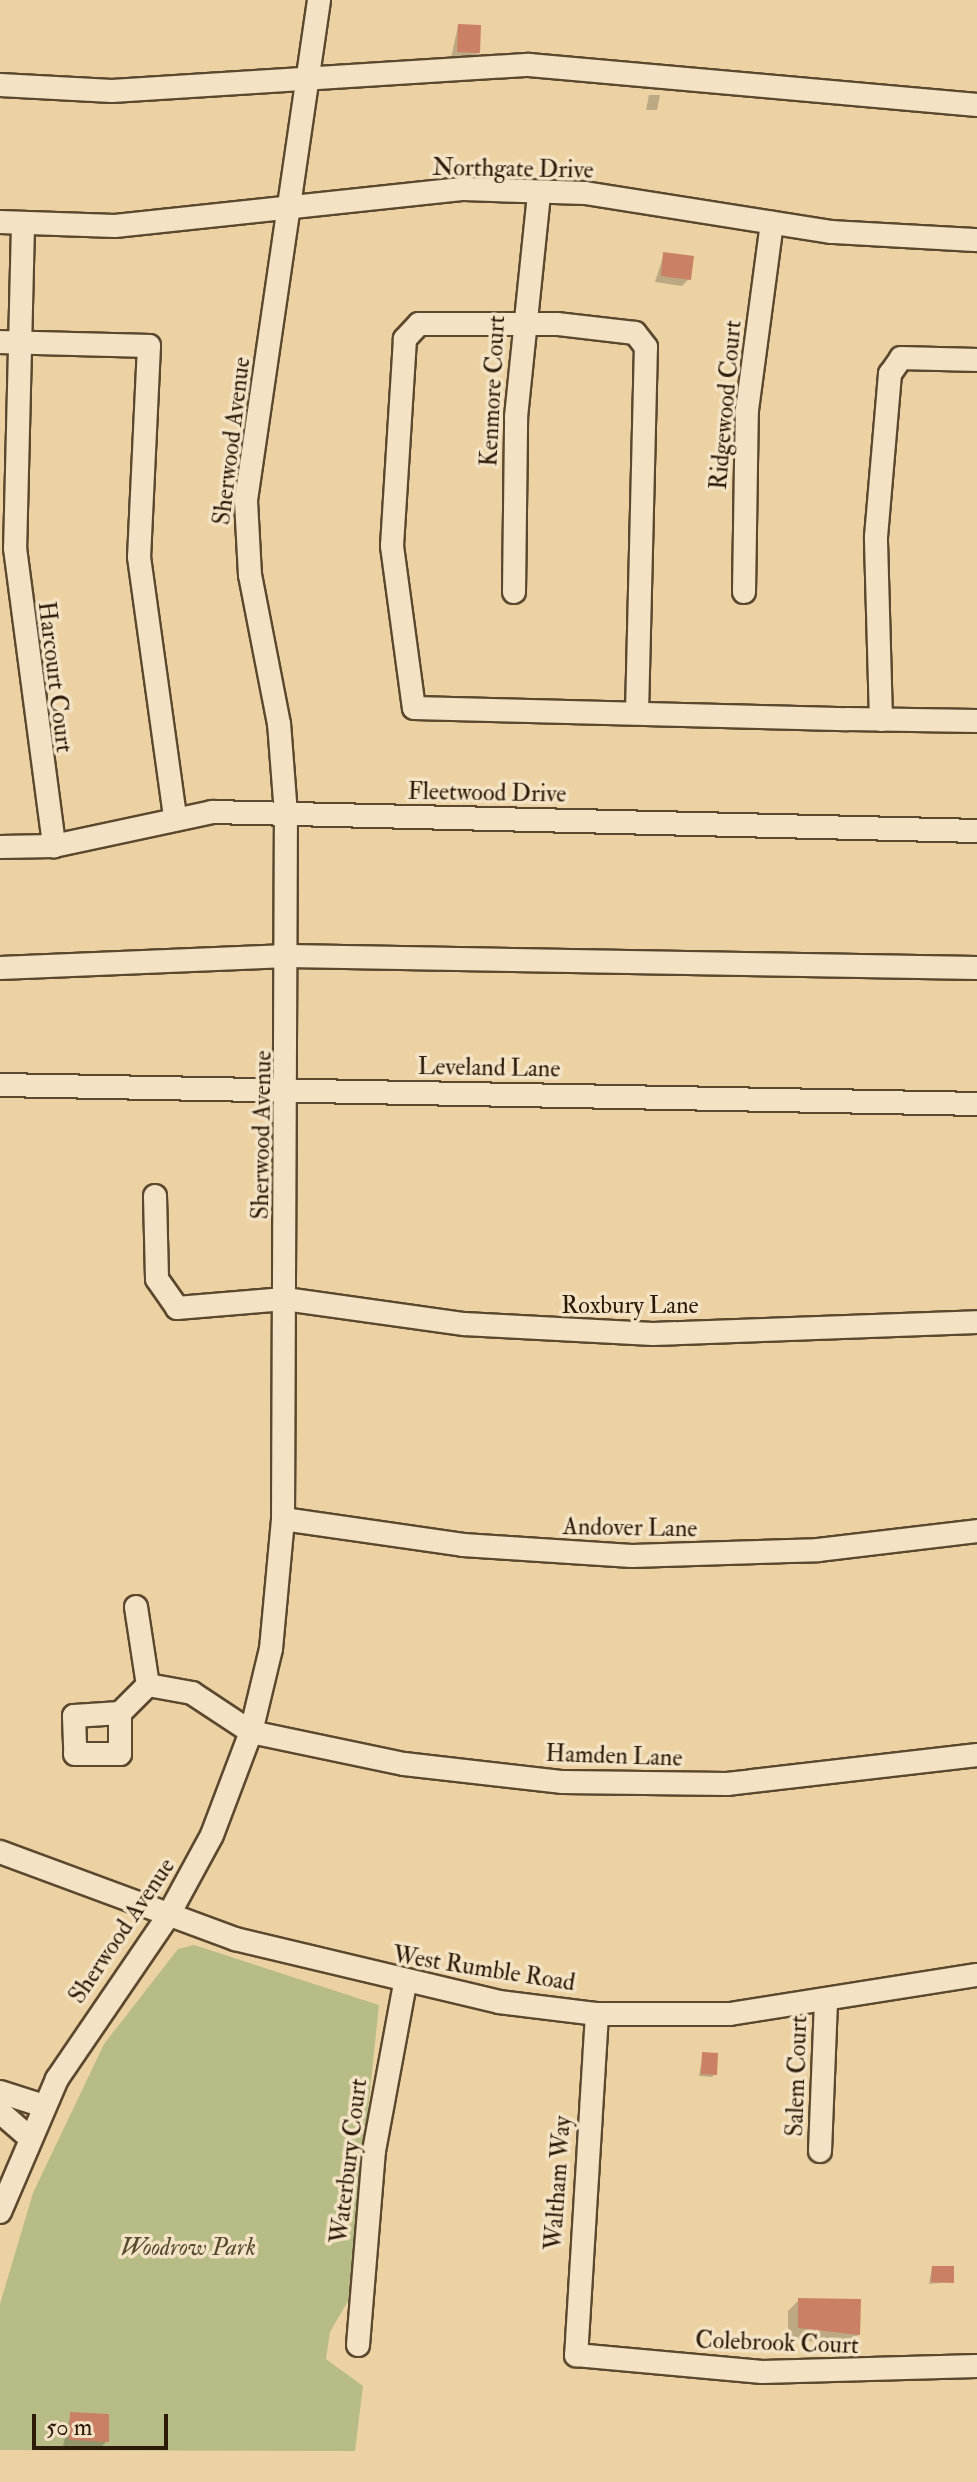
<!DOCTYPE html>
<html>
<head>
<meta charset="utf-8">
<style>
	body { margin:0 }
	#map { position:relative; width:977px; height:2482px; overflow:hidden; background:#ecd2a3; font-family:"IM FELL Double Pica",serif }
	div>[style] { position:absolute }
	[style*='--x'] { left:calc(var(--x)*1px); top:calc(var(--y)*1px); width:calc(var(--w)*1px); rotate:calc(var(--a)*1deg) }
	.green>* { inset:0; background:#b7bc86 }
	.shadow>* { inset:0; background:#0003 }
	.building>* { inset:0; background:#ca8064 }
	.roads { filter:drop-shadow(2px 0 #5b482f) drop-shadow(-2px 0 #5b482f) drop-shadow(0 2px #5b482f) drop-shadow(0 -2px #5b482f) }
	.minor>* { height:22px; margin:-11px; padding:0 11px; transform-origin:11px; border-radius:11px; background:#f3e2c3 }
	span { translate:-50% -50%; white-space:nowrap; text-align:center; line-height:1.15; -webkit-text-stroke:7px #f3e2c3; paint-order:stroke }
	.street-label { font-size:24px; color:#2b1a08 }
	.park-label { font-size:24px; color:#554b2e; font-style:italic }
	.scale { position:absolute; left:32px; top:2414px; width:136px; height:36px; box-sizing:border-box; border:4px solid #2b1a08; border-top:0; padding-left:10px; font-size:24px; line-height:28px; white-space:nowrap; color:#2b1a08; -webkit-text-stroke:6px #f3e2c3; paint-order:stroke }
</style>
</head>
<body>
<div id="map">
	<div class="green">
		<i style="clip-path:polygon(194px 1945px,379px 2005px,348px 2301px,330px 2332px,326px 2359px,363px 2386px,355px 2451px,0 2450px,0 2304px,33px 2193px,104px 2044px,178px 1949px)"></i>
	</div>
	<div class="shadow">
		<i style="clip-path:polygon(458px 26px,479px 52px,472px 59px,451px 58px)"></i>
		<i style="clip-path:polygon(649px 95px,660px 95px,657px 110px,646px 110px)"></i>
		<i style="clip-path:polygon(664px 254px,689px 279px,682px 286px,655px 282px)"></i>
		<i style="clip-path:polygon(703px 2054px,715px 2074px,712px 2077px,699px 2076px)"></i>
		<i style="clip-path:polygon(932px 2268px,952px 2282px,929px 2284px)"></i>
		<i style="clip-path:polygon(799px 2300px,858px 2335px,848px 2345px,788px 2339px,788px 2311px)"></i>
		<i style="clip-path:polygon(71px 2414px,107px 2441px,100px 2448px,63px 2446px)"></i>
	</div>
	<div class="building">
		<i style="clip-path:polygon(458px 24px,481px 25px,480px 53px,457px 52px)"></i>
		<i style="clip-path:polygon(663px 252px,694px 256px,691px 280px,661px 276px)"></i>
		<i style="clip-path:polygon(702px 2052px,718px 2053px,717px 2075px,701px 2074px)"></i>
		<i style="clip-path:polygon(932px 2266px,954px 2266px,954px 2283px,931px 2282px)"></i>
		<i style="clip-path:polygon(798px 2298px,861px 2299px,860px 2335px,798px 2328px)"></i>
		<i style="clip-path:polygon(70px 2412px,109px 2414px,109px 2442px,69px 2440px)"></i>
	</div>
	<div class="roads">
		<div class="minor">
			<i style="--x:0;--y:85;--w:112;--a:3.1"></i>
			<i style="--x:112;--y:91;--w:418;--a:-3.6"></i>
			<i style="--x:529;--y:65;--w:450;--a:5.1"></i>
			<i style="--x:0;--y:222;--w:115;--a:2"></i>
			<i style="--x:115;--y:226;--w:351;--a:-6.1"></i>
			<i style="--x:464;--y:189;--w:121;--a:1.9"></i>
			<i style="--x:585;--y:193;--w:250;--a:9"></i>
			<i style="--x:832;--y:232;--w:145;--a:3.2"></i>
			<i style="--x:23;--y:225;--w:323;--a:91.4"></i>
			<i style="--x:15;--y:548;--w:301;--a:82.5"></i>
			<i style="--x:0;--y:342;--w:149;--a:1.5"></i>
			<i style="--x:149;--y:346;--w:211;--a:92.7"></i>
			<i style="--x:139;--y:557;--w:262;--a:82.1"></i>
			<i style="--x:514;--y:592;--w:175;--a:-89.3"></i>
			<i style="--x:516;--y:417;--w:225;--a:-84.1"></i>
			<i style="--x:744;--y:592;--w:182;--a:-89.1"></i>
			<i style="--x:747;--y:410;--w:189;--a:-82.4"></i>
			<i style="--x:637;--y:713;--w:366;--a:-88.6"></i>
			<i style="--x:646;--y:347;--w:18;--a:-128"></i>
			<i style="--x:635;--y:333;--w:79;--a:-173.4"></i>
			<i style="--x:557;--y:324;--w:138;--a:180"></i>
			<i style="--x:419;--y:324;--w:21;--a:133"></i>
			<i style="--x:405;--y:339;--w:207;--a:93.6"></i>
			<i style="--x:392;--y:546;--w:163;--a:82.3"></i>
			<i style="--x:414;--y:708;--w:433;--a:1.5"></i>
			<i style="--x:847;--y:719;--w:130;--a:0.9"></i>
			<i style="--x:881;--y:720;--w:183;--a:-91.6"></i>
			<i style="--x:876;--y:537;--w:164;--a:-85.1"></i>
			<i style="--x:890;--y:374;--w:19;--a:-55"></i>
			<i style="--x:901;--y:358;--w:76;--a:1.5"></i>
			<i style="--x:0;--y:847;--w:54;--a:-1.1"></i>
			<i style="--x:54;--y:846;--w:162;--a:-12.1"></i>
			<i style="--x:212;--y:812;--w:765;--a:1.42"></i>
			<i style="--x:0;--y:968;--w:288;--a:-2.4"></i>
			<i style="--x:288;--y:956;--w:689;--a:1"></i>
			<i style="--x:0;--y:1085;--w:977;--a:1.11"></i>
			<i style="--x:155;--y:1196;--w:83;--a:88.6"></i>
			<i style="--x:157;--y:1279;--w:35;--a:55"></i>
			<i style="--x:177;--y:1308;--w:108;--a:-4.8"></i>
			<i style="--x:285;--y:1299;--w:181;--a:8"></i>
			<i style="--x:464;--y:1324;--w:189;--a:3"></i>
			<i style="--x:653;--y:1334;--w:324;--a:-2.1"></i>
			<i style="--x:283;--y:1519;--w:182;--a:8.2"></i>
			<i style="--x:463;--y:1545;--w:169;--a:3.7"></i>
			<i style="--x:632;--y:1556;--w:186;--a:-1.8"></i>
			<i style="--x:818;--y:1550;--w:160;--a:-6.8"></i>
			<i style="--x:136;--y:1607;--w:79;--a:81.3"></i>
			<i style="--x:148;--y:1685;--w:45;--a:10.3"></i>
			<i style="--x:192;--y:1693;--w:71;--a:33.5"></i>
			<i style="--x:251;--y:1732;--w:156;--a:11.8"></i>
			<i style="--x:404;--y:1764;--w:160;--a:6.5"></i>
			<i style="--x:563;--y:1782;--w:164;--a:0.7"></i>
			<i style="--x:727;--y:1784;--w:252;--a:-6.6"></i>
			<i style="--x:120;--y:1713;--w:46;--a:176.3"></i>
			<i style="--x:74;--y:1716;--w:38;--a:88"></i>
			<i style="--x:75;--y:1754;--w:45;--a:0"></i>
			<i style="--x:120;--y:1754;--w:41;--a:-90"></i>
			<i style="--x:120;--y:1713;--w:40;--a:-45"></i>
			<i style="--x:0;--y:1852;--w:251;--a:20.3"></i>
			<i style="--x:235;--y:1939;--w:271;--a:13.4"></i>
			<i style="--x:499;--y:2002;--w:99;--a:7"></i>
			<i style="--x:597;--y:2014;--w:133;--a:0"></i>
			<i style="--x:730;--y:2014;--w:250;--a:-9"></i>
			<i style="--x:597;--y:2014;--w:342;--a:93.5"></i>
			<i style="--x:576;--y:2355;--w:187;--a:5.2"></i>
			<i style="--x:762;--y:2372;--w:215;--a:-1.6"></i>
			<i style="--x:0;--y:2092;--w:46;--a:17.7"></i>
			<i style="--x:0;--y:2112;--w:37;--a:41"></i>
			<i style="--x:820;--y:2151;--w:147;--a:-87.7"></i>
			<i style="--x:0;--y:2212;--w:145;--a:-66.8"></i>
			<i style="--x:57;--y:2079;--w:197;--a:-55.7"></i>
			<i style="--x:168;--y:1916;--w:92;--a:-61.5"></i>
			<i style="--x:212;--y:1835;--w:110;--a:-69.3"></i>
			<i style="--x:251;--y:1732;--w:85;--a:-76.5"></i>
			<i style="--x:271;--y:1649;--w:131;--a:-84.7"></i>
			<i style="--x:283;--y:1519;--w:705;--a:-89.76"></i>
			<i style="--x:286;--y:814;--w:90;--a:-94.4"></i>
			<i style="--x:279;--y:724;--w:152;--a:-101"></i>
			<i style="--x:250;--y:575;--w:75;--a:-93.1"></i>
			<i style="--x:246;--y:500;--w:505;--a:-81.69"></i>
			<i style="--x:358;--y:2345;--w:195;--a:-85.3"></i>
			<i style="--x:374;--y:2151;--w:170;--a:-79.5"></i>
		</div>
	</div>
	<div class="street-label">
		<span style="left:513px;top:169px;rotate:1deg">Northgate Drive</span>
		<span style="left:493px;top:391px;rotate:-87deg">Kenmore Court</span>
		<span style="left:726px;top:405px;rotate:-85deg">Ridgewood Court</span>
		<span style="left:232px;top:441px;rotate:-83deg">Sherwood Avenue</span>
		<span style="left:55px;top:677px;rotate:83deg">Harcourt Court</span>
		<span style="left:487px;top:793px;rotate:1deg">Fleetwood Drive</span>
		<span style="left:489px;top:1068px;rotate:1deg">Leveland Lane</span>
		<span style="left:262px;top:1135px;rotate:-89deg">Sherwood Avenue</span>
		<span style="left:630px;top:1306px">Roxbury Lane</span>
		<span style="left:630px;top:1528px;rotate:1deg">Andover Lane</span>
		<span style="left:614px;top:1756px;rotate:2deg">Hamden Lane</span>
		<span style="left:122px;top:1931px;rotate:-56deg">Sherwood Avenue</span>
		<span style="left:484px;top:1969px;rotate:9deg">West Rumble Road</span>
		<span style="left:797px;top:2076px;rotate:-88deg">Salem Court</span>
		<span style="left:349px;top:2161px;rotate:-83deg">Waterbury Court</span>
		<span style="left:558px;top:2183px;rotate:-86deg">Waltham Way</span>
		<span style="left:777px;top:2343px;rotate:2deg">Colebrook Court</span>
	</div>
	<div class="park-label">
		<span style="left:188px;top:2248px">Woodrow Park</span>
	</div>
	<div class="scale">50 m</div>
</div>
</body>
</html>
